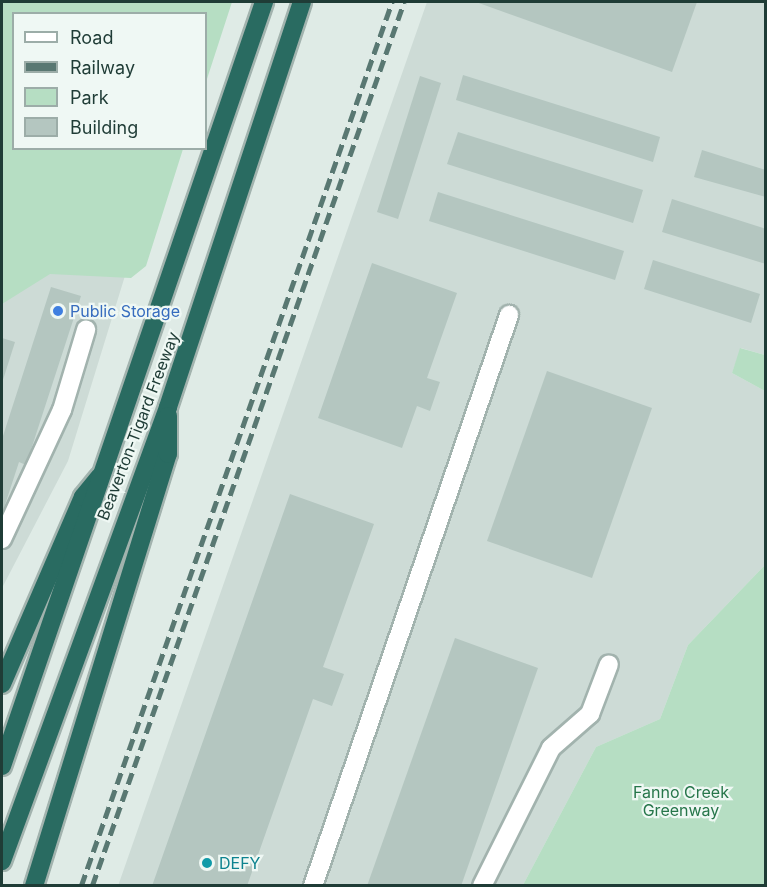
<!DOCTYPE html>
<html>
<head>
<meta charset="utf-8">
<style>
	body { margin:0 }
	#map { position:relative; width:767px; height:887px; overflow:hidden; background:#dfebe6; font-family:Inter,sans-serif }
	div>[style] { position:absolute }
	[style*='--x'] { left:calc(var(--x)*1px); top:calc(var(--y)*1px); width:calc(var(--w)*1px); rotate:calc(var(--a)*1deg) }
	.built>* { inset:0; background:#cddbd6 }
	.green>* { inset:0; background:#b6dec3 }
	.building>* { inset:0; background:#b4c6c0 }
	.roads { filter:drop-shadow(2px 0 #a2b3ae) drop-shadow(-2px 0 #a2b3ae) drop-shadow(0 2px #a2b3ae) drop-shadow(0 -2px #a2b3ae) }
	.minor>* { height:18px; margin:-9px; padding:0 9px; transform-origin:9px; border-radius:9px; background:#fff }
	.highway>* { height:18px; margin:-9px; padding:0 9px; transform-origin:9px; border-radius:9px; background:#296b61 }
	.rail>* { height:4.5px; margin-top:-2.25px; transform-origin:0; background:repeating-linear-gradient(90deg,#597872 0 12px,transparent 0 18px) }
	.dots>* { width:16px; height:16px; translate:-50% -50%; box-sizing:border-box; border:3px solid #eff8f4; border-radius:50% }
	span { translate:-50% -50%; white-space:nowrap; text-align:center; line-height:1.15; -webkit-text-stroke:4.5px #eff8f4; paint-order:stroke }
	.shop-label { font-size:16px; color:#366cbe }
	.left { translate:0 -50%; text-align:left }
	.street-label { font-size:16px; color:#1f3c36 }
	.park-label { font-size:16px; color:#26764a }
	.culture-label { font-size:16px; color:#0d838f }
	.frame { position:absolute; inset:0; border:3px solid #1f3c36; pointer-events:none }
	.legend { position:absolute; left:12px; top:12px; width:195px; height:138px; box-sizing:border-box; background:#eff8f4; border:2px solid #9cada8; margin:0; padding:8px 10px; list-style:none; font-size:18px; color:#1f3c36 }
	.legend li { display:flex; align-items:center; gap:12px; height:30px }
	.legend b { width:30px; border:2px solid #9cada8 }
</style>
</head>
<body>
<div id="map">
	<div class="built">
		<i style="clip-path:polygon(427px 2px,765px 2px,765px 355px,741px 348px,732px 373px,765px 391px,765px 565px,688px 645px,660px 719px,596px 747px,523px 885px,118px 886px)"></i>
		<i style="clip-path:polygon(14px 14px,14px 148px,160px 162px,68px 461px,2px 588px,2px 32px)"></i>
	</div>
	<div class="green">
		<i style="clip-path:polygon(2px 2px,232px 2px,206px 82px,206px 14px,14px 14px,14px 148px,183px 149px,146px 266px,131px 278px,50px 274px,2px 304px)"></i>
		<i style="clip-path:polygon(740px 348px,765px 355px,765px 391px,732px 373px)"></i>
		<i style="clip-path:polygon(765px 565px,765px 885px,523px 885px,596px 747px,660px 719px,688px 645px)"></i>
	</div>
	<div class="building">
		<i style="clip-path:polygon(476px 2px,697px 2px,672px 72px)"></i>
		<i style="clip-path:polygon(463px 75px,660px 137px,653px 162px,456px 100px)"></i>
		<i style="clip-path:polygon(420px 76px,441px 83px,398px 219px,377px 212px)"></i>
		<i style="clip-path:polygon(458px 132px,643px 190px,633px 223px,447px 164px)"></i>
		<i style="clip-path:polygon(702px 150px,766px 170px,766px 197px,694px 177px)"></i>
		<i style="clip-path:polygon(438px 192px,624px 251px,615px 280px,429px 221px)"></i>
		<i style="clip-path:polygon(672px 199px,766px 229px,766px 264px,662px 232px)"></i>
		<i style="clip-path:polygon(653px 260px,760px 294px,751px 323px,644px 289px)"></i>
		<i style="clip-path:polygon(372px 263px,457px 293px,427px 378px,440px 382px,430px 411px,417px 406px,402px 448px,318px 418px)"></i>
		<i style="clip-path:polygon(51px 287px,81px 296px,26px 465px,19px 462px,2px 514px,2px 439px)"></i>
		<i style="clip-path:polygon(2px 338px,15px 342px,2px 383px)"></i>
		<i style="clip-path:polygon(547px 371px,652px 408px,592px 578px,487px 541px)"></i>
		<i style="clip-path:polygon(290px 494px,374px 524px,323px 667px,344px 674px,332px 706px,313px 699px,247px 886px,152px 886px)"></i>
		<i style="clip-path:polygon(455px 638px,538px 668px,461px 886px,367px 886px)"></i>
	</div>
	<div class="roads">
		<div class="minor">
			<i style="--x:2;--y:539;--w:142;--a:-65.1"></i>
			<i style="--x:62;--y:410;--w:84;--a:-73.3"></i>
			<i style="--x:313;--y:886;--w:604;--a:-71.05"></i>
			<i style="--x:482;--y:886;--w:154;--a:-63.4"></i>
			<i style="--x:551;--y:748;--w:52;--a:-41.1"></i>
			<i style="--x:590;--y:714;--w:53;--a:-69.2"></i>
		</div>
		<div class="highway">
			<i style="--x:2;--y:684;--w:204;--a:-66.6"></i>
			<i style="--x:83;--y:497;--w:26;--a:-51"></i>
			<i style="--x:2;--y:766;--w:808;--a:-71.07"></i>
			<i style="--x:2;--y:861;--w:483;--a:-69.9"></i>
			<i style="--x:168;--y:407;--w:427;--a:-71.7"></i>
			<i style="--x:34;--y:886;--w:452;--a:-72.8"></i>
			<i style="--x:168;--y:454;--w:38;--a:-90"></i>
		</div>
	</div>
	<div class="rail">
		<i style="--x:81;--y:886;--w:937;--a:-70.62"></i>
		<i style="--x:92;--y:886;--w:937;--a:-70.56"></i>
	</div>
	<div class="dots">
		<i style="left:58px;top:311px;background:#3f7fe0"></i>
		<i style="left:207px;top:863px;background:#0f9aa8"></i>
	</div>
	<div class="shop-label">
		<span class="left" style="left:70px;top:311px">Public Storage</span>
	</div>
	<div class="street-label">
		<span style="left:138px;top:426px;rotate:-69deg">Beaverton-Tigard Freeway</span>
	</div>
	<div class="park-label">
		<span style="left:681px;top:801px">Fanno Creek<br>Greenway</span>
	</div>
	<div class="culture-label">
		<span class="left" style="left:219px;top:863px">DEFY</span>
	</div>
	<div class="frame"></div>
	<ul class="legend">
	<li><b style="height:8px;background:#fff"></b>Road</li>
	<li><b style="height:8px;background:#597872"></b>Railway</li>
	<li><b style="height:16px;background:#b6dec3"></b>Park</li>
	<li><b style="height:16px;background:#b4c6c0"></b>Building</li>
	</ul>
</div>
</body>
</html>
